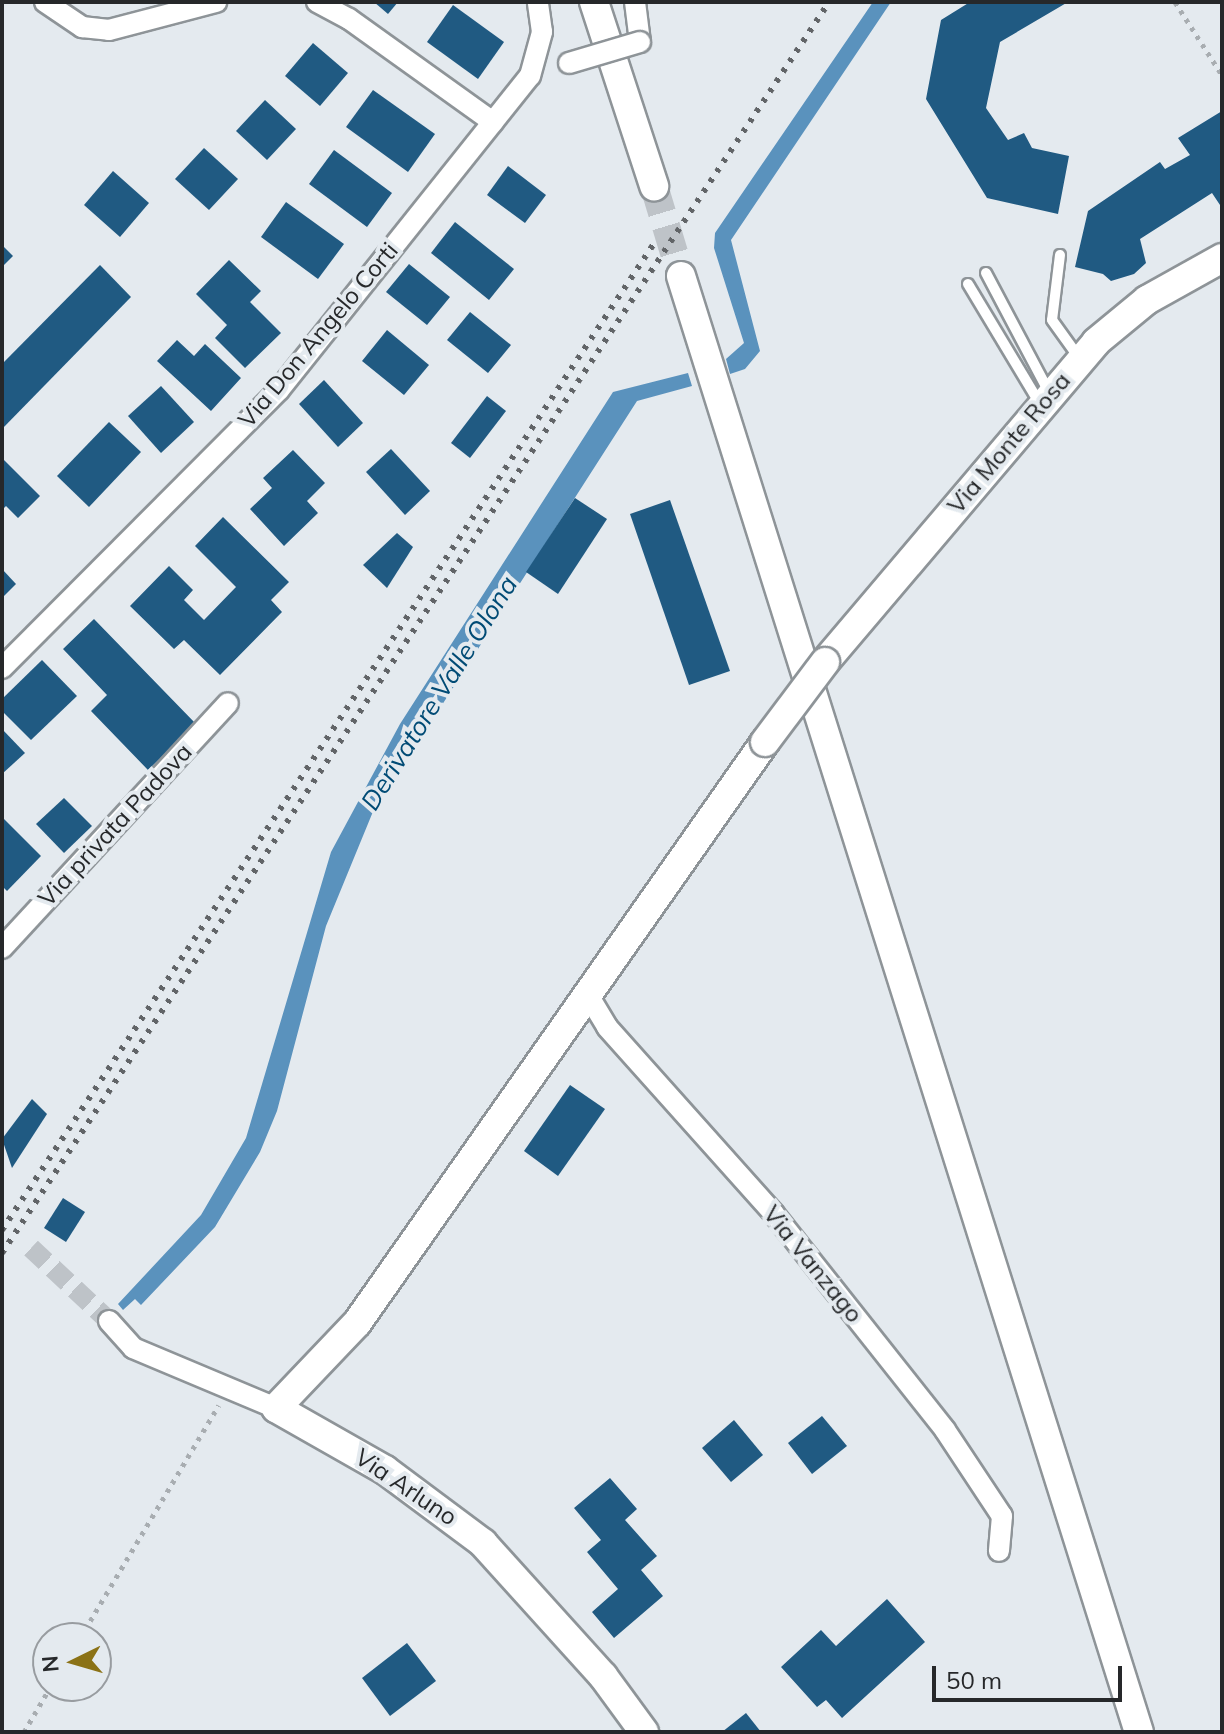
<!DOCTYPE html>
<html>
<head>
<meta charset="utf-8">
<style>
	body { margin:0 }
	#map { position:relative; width:1224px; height:1734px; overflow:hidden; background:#e4eaef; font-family:Mulish,sans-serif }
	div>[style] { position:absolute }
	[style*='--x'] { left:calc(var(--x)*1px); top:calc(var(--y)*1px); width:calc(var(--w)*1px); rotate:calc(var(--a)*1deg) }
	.water>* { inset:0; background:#5a92bd }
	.building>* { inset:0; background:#205a82 }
	.street-tunnel>* { height:20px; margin-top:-10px; transform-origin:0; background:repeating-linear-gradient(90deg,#bec3c8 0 20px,transparent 0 30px) }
	.secondary-tunnel>* { height:28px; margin-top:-14px; transform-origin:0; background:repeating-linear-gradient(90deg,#bec3c8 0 28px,transparent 0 42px) }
	.path>* { height:5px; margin-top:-2.5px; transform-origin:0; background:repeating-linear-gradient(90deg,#a8adb1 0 4px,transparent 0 10px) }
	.roads { filter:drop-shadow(2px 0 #8e9498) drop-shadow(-2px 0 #8e9498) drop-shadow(0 2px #8e9498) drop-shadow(0 -2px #8e9498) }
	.lane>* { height:10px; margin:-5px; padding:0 5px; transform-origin:5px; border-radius:5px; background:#fff }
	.street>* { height:20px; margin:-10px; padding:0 10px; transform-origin:10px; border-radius:10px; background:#fff }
	.secondary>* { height:28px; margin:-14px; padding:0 14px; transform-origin:14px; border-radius:14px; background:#fff }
	.rail>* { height:6px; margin-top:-3px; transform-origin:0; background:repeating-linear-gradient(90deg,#616467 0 4px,transparent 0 12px) }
	.bridges { filter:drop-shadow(2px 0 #8e9498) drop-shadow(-2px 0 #8e9498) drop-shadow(0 2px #8e9498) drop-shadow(0 -2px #8e9498) }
	.street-bridge>* { height:20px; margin:-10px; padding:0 10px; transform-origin:10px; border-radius:10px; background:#fff }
	.secondary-bridge>* { height:28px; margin:-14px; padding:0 14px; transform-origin:14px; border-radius:14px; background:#fff }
	span { translate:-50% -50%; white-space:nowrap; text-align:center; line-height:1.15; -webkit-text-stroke:8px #e4eaef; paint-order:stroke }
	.street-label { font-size:24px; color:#26282a }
	.water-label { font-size:26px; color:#014b75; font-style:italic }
	.frame { position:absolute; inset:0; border:4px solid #26282a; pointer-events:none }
	.north { position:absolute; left:32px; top:1622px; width:80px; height:80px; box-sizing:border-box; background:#e4eaef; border:2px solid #989ca0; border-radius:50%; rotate:265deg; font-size:22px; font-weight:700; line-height:32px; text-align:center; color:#26282a }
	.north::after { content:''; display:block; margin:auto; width:28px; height:36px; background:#8b7216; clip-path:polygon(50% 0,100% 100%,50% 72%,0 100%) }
	.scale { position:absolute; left:932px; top:1666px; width:190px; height:36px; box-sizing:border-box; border:4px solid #26282a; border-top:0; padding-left:10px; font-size:24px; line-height:28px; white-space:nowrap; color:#26282a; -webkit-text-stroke:6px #e4eaef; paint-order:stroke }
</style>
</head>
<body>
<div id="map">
	<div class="water">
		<i style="clip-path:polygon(873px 2px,891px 2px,731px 240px,760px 351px,745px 369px,730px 374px,726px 359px,744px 343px,714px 248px,715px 233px)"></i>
		<i style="clip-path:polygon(688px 373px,692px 386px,637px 401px,372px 814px,326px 926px,277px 1111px,260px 1152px,215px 1227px,141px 1305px,135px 1299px,123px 1310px,118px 1304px,201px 1215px,246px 1138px,331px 852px,400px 724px,613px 392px)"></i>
	</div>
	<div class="building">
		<i style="clip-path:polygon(374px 2px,398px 2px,388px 14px)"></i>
		<i style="clip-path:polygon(970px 2px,1068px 2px,1000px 42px,986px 108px,1008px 140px,1024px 133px,1032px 148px,1069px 156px,1058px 214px,987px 198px,926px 99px,941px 20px)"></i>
		<i style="clip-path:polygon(453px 5px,504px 42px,478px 79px,427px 42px)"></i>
		<i style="clip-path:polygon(313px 43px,348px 73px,320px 106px,285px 76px)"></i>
		<i style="clip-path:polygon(373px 90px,435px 134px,408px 172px,346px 127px)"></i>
		<i style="clip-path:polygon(265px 100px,296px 129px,267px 160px,236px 131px)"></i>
		<i style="clip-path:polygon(1222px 111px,1222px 208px,1212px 193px,1140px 239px,1146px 263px,1134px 274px,1111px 281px,1103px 274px,1075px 267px,1088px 211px,1160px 162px,1165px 169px,1190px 155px,1178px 138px)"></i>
		<i style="clip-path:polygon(204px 148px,238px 179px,209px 210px,175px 179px)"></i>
		<i style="clip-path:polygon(334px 150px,392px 193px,367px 227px,309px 184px)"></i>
		<i style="clip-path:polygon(508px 166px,546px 195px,525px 223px,487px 195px)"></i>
		<i style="clip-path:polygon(113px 171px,149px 203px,120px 237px,84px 205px)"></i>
		<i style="clip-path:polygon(286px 202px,344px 244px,318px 279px,261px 237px)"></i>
		<i style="clip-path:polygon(455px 222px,514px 269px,489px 300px,431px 253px)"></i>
		<i style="clip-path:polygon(2px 245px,13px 256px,2px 267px)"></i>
		<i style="clip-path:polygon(229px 260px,261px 291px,250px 302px,281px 333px,245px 368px,215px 338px,227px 325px,196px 294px)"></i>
		<i style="clip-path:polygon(409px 264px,450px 297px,427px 325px,386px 292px)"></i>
		<i style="clip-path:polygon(100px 265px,131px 297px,2px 429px,2px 364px)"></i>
		<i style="clip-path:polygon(470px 312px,511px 345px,488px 373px,447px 340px)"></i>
		<i style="clip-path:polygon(387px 330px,429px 365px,404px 395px,362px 361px)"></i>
		<i style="clip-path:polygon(177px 340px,194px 356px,205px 344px,241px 378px,211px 411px,157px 361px)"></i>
		<i style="clip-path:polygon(324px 380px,363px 423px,338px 447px,299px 404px)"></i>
		<i style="clip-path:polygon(161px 386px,194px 422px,161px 453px,128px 416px)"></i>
		<i style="clip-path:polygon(487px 396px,506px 411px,470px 458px,451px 443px)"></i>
		<i style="clip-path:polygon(109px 422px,141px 452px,89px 507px,57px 476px)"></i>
		<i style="clip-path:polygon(391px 449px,430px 491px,405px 515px,366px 472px)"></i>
		<i style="clip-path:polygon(293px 450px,325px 483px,307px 501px,318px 513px,284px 546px,250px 509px,272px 488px,263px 478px)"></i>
		<i style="clip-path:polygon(2px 458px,40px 496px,18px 518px,6px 506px,2px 510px)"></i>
		<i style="clip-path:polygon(575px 498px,607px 519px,558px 594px,526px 572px)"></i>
		<i style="clip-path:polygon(670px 500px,730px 671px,689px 685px,630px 514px)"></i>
		<i style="clip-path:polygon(223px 517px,289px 582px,271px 600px,282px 612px,220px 675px,184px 640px,174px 649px,130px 606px,169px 566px,193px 590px,184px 600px,204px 620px,236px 587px,195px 546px)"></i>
		<i style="clip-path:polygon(397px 533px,413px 547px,387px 588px,363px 565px)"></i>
		<i style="clip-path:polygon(2px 569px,16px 584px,2px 598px)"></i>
		<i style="clip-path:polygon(94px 619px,196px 724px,148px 770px,91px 711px,107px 695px,63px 649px)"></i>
		<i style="clip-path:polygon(42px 660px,77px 696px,31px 740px,2px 711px,2px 699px)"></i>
		<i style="clip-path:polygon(2px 729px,25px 753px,2px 774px)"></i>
		<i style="clip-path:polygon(64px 798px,92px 826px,64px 853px,36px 824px)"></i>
		<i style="clip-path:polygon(2px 817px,41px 856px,7px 891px,2px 886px)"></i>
		<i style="clip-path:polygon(570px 1085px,605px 1109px,558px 1176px,524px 1151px)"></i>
		<i style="clip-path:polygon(32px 1099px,47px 1114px,12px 1168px,2px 1139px)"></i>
		<i style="clip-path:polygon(63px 1198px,85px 1212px,66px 1242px,44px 1228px)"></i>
		<i style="clip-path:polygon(822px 1416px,847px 1446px,812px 1474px,788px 1443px)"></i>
		<i style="clip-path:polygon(734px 1420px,763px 1455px,731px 1482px,702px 1448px)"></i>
		<i style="clip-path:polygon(610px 1478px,637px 1509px,625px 1520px,657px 1556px,641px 1570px,663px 1596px,614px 1638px,592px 1612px,618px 1589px,587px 1552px,601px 1540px,574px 1508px)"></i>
		<i style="clip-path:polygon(887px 1599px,925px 1642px,842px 1718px,826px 1700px,817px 1707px,781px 1667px,821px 1630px,836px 1646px)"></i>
		<i style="clip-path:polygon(407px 1643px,436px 1681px,390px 1716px,362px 1678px)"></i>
		<i style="clip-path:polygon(746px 1713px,761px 1732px,722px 1732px)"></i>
	</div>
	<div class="street-tunnel">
		<i style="--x:31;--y:1248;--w:107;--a:43.1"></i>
	</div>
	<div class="secondary-tunnel">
		<i style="--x:654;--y:186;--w:94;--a:73.3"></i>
	</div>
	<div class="path">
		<i style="--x:1175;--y:2;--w:87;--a:57.2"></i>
		<i style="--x:80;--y:1638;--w:271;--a:-59.2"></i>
		<i style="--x:24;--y:1732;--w:53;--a:-59.6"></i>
	</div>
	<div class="roads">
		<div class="lane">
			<i style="--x:1060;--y:255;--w:65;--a:97"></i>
			<i style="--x:1052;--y:320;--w:48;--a:54.3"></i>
			<i style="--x:986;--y:273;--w:135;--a:62.1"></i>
			<i style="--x:968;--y:284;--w:138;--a:59"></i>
		</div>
		<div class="street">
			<i style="--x:45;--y:2;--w:45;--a:34"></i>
			<i style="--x:82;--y:27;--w:27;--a:6"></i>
			<i style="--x:109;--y:30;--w:111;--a:-14.7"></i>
			<i style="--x:317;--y:2;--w:36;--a:28"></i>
			<i style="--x:349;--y:19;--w:177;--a:35.6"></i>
			<i style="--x:635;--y:2;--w:40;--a:82.9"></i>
			<i style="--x:2;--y:668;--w:392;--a:-45.1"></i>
			<i style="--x:279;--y:390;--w:402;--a:-51.4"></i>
			<i style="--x:530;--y:76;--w:46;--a:-74.7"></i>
			<i style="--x:542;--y:32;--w:30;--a:-98"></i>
			<i style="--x:2;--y:948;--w:333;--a:-47.3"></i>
			<i style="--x:588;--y:995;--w:37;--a:59"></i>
			<i style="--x:607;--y:1027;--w:251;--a:48.2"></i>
			<i style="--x:774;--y:1214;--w:275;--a:51.6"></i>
			<i style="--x:945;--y:1430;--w:103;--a:56.5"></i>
			<i style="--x:1002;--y:1516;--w:35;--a:95"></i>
			<i style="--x:109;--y:1321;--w:36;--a:48"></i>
			<i style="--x:133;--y:1348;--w:155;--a:22.8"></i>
		</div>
		<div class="secondary">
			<i style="--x:594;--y:2;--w:194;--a:71.9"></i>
			<i style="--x:681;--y:276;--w:1526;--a:72.54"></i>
			<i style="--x:825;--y:662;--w:419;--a:-49.7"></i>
			<i style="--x:1096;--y:342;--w:66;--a:-39.5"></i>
			<i style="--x:1147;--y:300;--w:86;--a:-29.2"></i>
			<i style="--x:644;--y:1732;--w:69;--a:-126.2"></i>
			<i style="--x:603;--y:1676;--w:179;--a:-132.1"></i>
			<i style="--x:483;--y:1543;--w:122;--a:-143.3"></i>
			<i style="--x:385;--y:1470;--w:125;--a:-150.4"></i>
			<i style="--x:276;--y:1408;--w:117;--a:-46.4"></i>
			<i style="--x:357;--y:1323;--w:710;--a:-54.92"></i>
		</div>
	</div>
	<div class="rail">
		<i style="--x:2;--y:1230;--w:1181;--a:-56.54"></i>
		<i style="--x:2;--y:1253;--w:1500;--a:-56.53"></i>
	</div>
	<div class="bridges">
		<div class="street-bridge">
			<i style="--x:569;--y:63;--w:74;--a:-16.5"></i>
		</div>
		<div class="secondary-bridge">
			<i style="--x:765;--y:742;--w:100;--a:-53.1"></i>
		</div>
	</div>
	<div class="street-label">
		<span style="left:318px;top:335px;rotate:-50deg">Via Don Angelo Corti</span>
		<span style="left:1009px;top:443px;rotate:-50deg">Via Monte Rosa</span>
		<span style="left:115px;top:825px;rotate:-47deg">Via privata Padova</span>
		<span style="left:813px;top:1264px;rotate:51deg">Via Vanzago</span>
		<span style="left:406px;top:1487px;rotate:34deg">Via Arluno</span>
	</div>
	<div class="water-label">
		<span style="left:439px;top:693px;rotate:-58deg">Derivatore Valle Olona</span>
	</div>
	<div class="frame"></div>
	<div class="north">N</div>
	<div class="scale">50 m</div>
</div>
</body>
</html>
